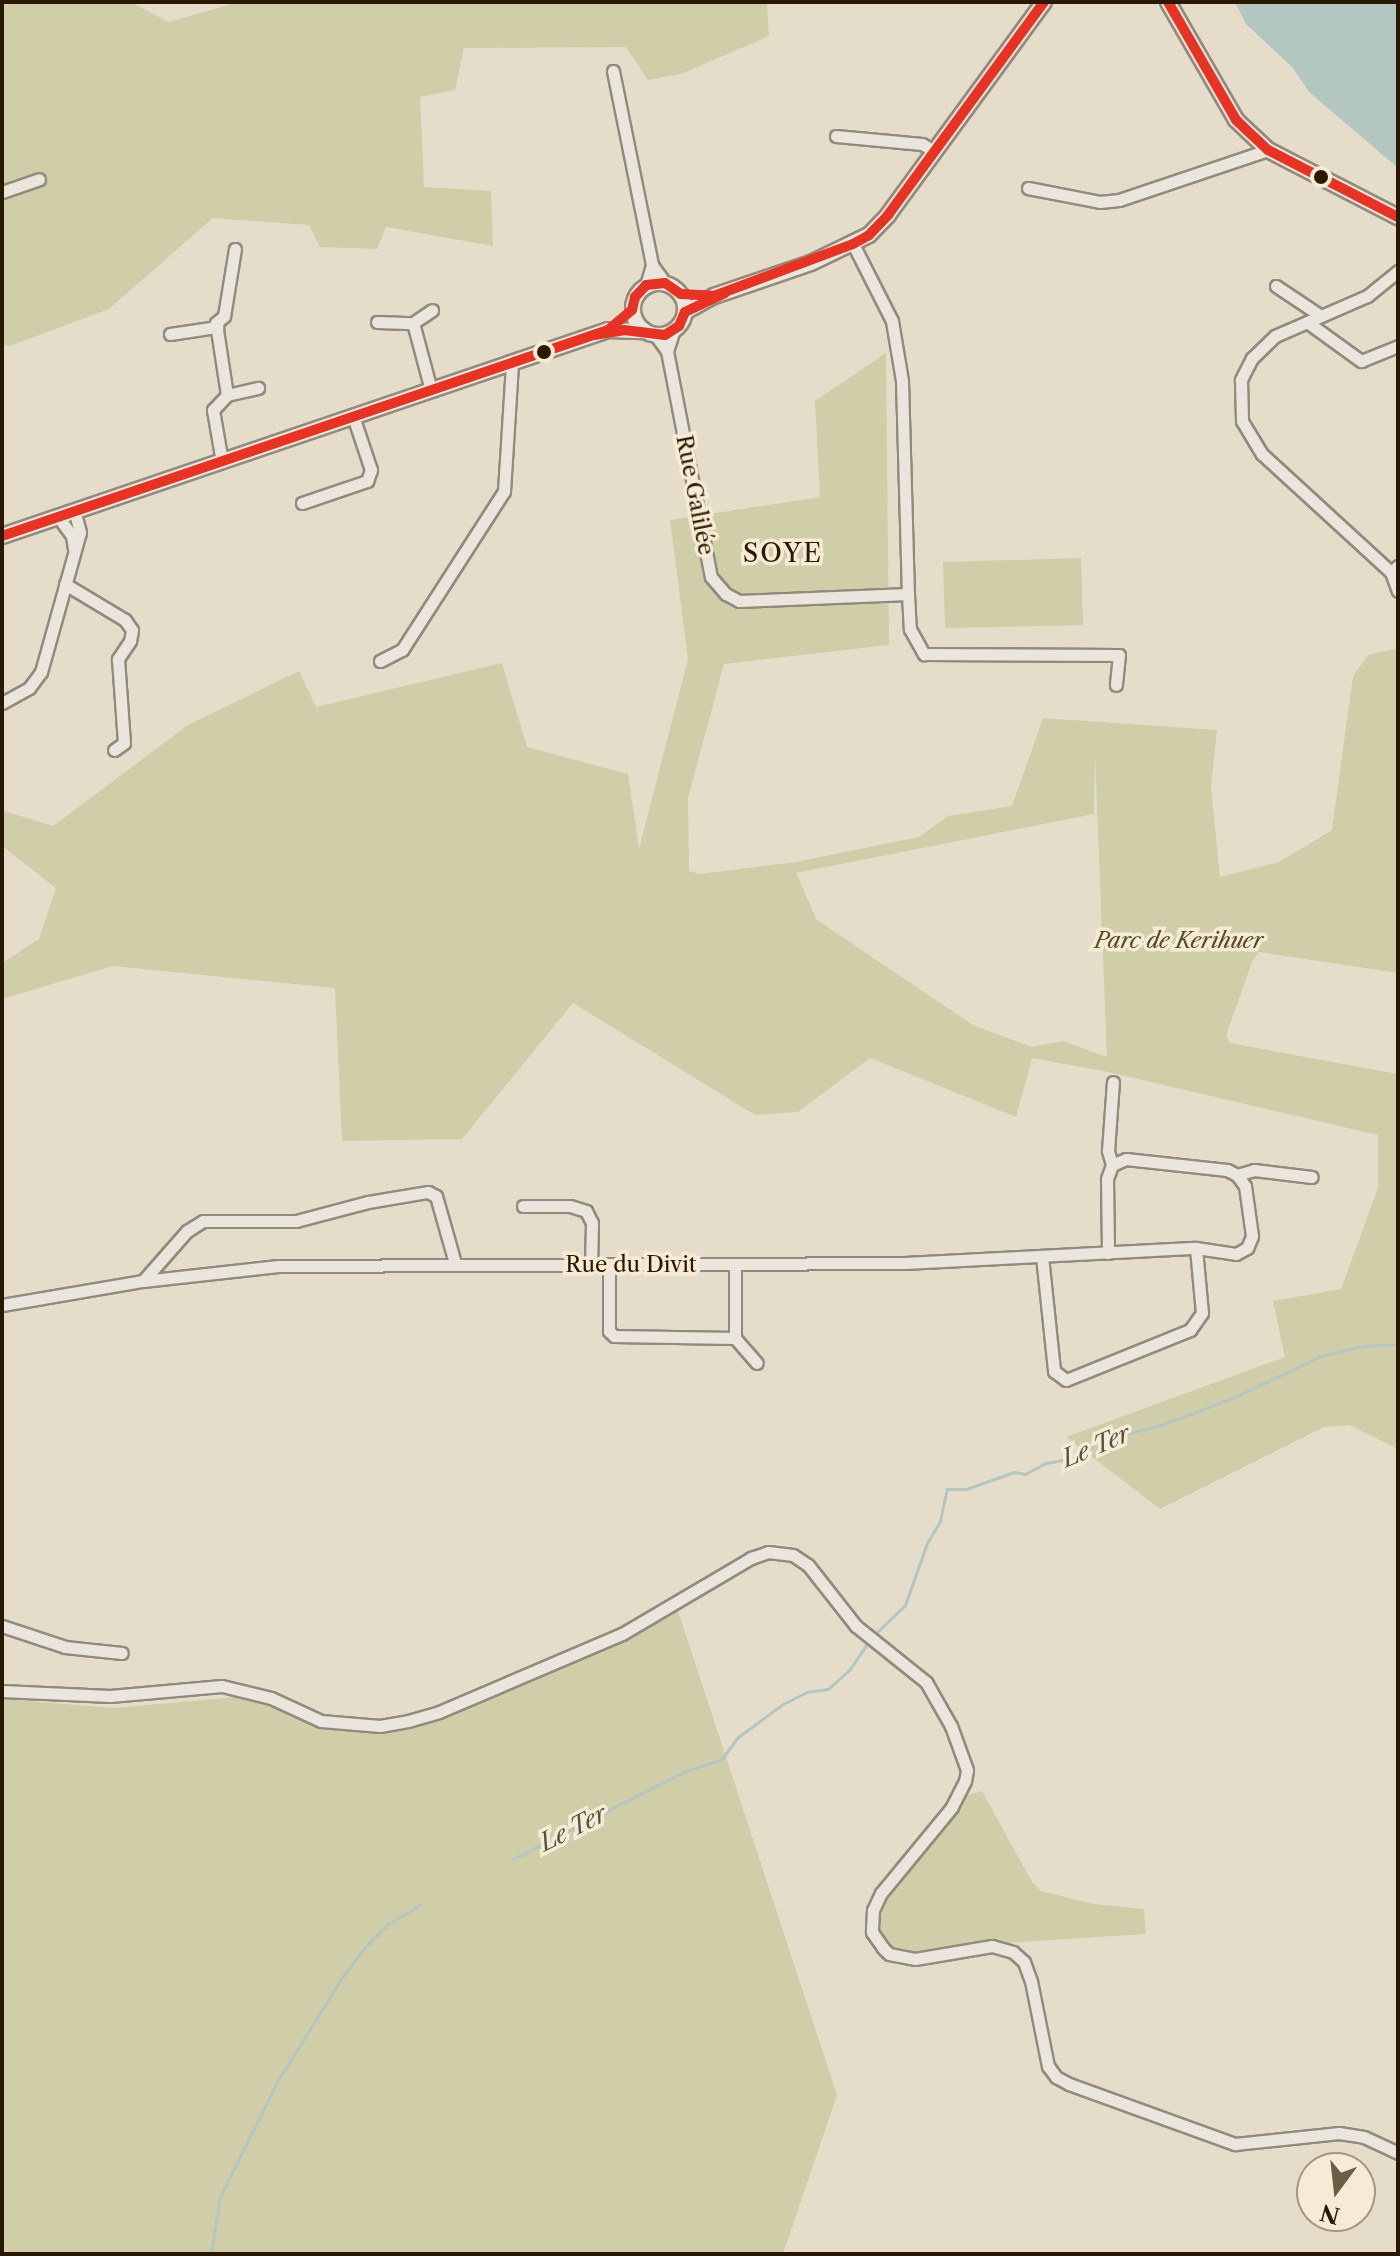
<!DOCTYPE html>
<html>
<head>
<meta charset="utf-8">
<style>
	body { margin:0 }
	#map { position:relative; width:1400px; height:2256px; overflow:hidden; background:#e5ddca; font-family:"Libre Caslon Text",serif }
	div>[style] { position:absolute }
	[style*='--x'] { left:calc(var(--x)*1px); top:calc(var(--y)*1px); width:calc(var(--w)*1px); rotate:calc(var(--a)*1deg) }
	.green>* { inset:0; background:#d0cea9 }
	.water>* { inset:0; background:#b3c6c0 }
	.stream>* { height:3px; margin:-1.5px; padding:0 1.5px; transform-origin:1.5px; border-radius:1.5px; background:#b3c6c0 }
	.roads { filter:drop-shadow(2px 0 #928b7d) drop-shadow(-2px 0 #928b7d) drop-shadow(0 2px #928b7d) drop-shadow(0 -2px #928b7d) }
	.minor>* { height:11px; margin:-5.5px; padding:0 5.5px; transform-origin:5.5px; border-radius:5.5px; background:#eae6dd }
	.tertiary>* { height:14px; margin:-7px; padding:0 7px; transform-origin:7px; border-radius:7px; background:#eae6dd }
	.tertiary>.ring { margin:-7px; padding:0; box-sizing:content-box; background:none; border:14px solid #eae6dd; border-radius:50% }
	.bus-1>* { height:10px; margin:-5px; padding:0 5px; transform-origin:5px; border-radius:5px; background:#e63323 }
	.dots>* { width:22px; height:22px; translate:-50% -50%; box-sizing:border-box; border:4px solid #f6ecd5; border-radius:50% }
	span { translate:-50% -50%; white-space:nowrap; text-align:center; line-height:1.15; -webkit-text-stroke:7px #f6ecd5; paint-order:stroke }
	.street-label { font-size:22px; color:#2a1900 }
	.park-label { font-size:22px; color:#564c2b; font-style:italic }
	.water-label { font-size:24px; color:#535241; font-style:italic }
	.quarter-label { font-size:26px; color:#2a1900; letter-spacing:2px }
	.frame { position:absolute; inset:0; border:4px solid #2a1900; pointer-events:none }
	.north { position:absolute; left:1296px; top:2152px; width:80px; height:80px; box-sizing:border-box; background:#f6ecd5; border:2px solid #a49880; border-radius:50%; rotate:195deg; font-size:22px; font-weight:700; line-height:32px; text-align:center; color:#2a1900 }
	.north::after { content:''; display:block; margin:auto; width:28px; height:36px; background:#6b5e47; clip-path:polygon(50% 0,100% 100%,50% 72%,0 100%) }
</style>
</head>
<body>
<div id="map">
	<div class="green">
		<i style="clip-path:polygon(2px 2px,130px 2px,169px 22px,238px 2px,767px 2px,769px 36px,681px 74px,648px 80px,626px 47px,464px 48px,455px 90px,420px 97px,424px 187px,491px 191px,493px 246px,386px 227px,377px 249px,320px 247px,309px 225px,213px 218px,109px 309px,10px 346px,2px 345px)"></i>
		<i style="clip-path:polygon(evenodd,886px 353px,889px 645px,724px 664px,688px 798px,689px 871px,700px 874px,796px 862px,919px 837px,948px 816px,1012px 806px,1043px 718px,1217px 730px,1211px 787px,1220px 877px,1279px 862px,1332px 830px,1353px 676px,1368px 655px,1398px 648px,1398px 973px,1259px 952px,1252px 962px,1226px 1036px,1230px 1043px,1398px 1074px,1398px 1449px,1349px 1425px,1324px 1427px,1160px 1509px,1066px 1437px,1285px 1357px,1273px 1301px,1341px 1289px,1378px 1188px,1378px 1135px,1108px 1072px,1032px 1058px,1016px 1117px,870px 1058px,798px 1112px,755px 1115px,573px 1003px,462px 1139px,342px 1141px,335px 988px,113px 966px,2px 999px,2px 963px,39px 939px,56px 888px,2px 846px,4px 811px,53px 826px,188px 725px,299px 671px,316px 707px,502px 663px,527px 747px,628px 774px,639px 849px,688px 659px,670px 520px,820px 497px,815px 401px,886px 353px,1095px 756px,1107px 1057px,1063px 1041px,1032px 1047px,973px 1025px,817px 920px,796px 873px,1094px 814px,1095px 756px)"></i>
		<i style="clip-path:polygon(1081px 558px,1083px 625px,945px 628px,943px 562px)"></i>
		<i style="clip-path:polygon(677px 1608px,837px 2095px,783px 2254px,2px 2254px,2px 1699px,114px 1708px,247px 1696px,326px 1728px,408px 1727px,439px 1718px,625px 1637px)"></i>
		<i style="clip-path:polygon(982px 1791px,1032px 1882px,1041px 1891px,1094px 1904px,1144px 1909px,1146px 1934px,1005px 1943px,926px 1952px,908px 1953px,893px 1948px,877px 1929px,887px 1897px,968px 1795px)"></i>
	</div>
	<div class="water">
		<i style="clip-path:polygon(1235px 2px,1398px 2px,1398px 168px,1309px 92px,1293px 68px,1246px 24px)"></i>
	</div>
	<div class="stream">
		<i style="--x:875;--y:1634;--w:42;--a:-44"></i>
		<i style="--x:905;--y:1605;--w:66;--a:-70.5"></i>
		<i style="--x:927;--y:1543;--w:26;--a:-59"></i>
		<i style="--x:940;--y:1521;--w:33;--a:-78"></i>
		<i style="--x:947;--y:1489;--w:19;--a:0"></i>
		<i style="--x:966;--y:1489;--w:51;--a:-19.5"></i>
		<i style="--x:1014;--y:1472;--w:11;--a:10"></i>
		<i style="--x:1025;--y:1474;--w:24;--a:-28"></i>
		<i style="--x:1046;--y:1463;--w:36;--a:-10"></i>
		<i style="--x:1081;--y:1457;--w:23;--a:-45"></i>
		<i style="--x:1097;--y:1441;--w:66;--a:-14"></i>
		<i style="--x:1161;--y:1425;--w:79;--a:-20.7"></i>
		<i style="--x:1235;--y:1397;--w:95;--a:-25.5"></i>
		<i style="--x:1321;--y:1356;--w:43;--a:-13.4"></i>
		<i style="--x:1363;--y:1346;--w:35;--a:-3"></i>
		<i style="--x:513;--y:1859;--w:191;--a:-27.1"></i>
		<i style="--x:683;--y:1772;--w:40;--a:-18"></i>
		<i style="--x:721;--y:1760;--w:29;--a:-54"></i>
		<i style="--x:738;--y:1737;--w:56;--a:-36.3"></i>
		<i style="--x:783;--y:1704;--w:27;--a:-27"></i>
		<i style="--x:807;--y:1692;--w:21;--a:-8"></i>
		<i style="--x:828;--y:1689;--w:30;--a:-42"></i>
		<i style="--x:850;--y:1669;--w:30;--a:-56"></i>
		<i style="--x:211;--y:2254;--w:58;--a:-81"></i>
		<i style="--x:220;--y:2197;--w:128;--a:-63.6"></i>
		<i style="--x:277;--y:2082;--w:121;--a:-58.1"></i>
		<i style="--x:341;--y:1979;--w:40;--a:-53"></i>
		<i style="--x:365;--y:1947;--w:33;--a:-45"></i>
		<i style="--x:388;--y:1924;--w:37;--a:-31"></i>
	</div>
	<div class="roads">
		<div class="minor">
			<i style="--x:613;--y:71;--w:198;--a:78.6"></i>
			<i style="--x:652;--y:265;--w:22;--a:54"></i>
			<i style="--x:836;--y:136;--w:86;--a:5.3"></i>
			<i style="--x:922;--y:144;--w:14;--a:30"></i>
			<i style="--x:1028;--y:188;--w:73;--a:11"></i>
			<i style="--x:1100;--y:202;--w:19;--a:-6"></i>
			<i style="--x:1119;--y:200;--w:157;--a:-18.6"></i>
			<i style="--x:2;--y:192;--w:39;--a:-19"></i>
			<i style="--x:853;--y:244;--w:86;--a:63.1"></i>
			<i style="--x:892;--y:321;--w:61;--a:80.5"></i>
			<i style="--x:902;--y:381;--w:213;--a:88.4"></i>
			<i style="--x:1398;--y:271;--w:40;--a:141"></i>
			<i style="--x:1367;--y:296;--w:100;--a:156.5"></i>
			<i style="--x:1275;--y:336;--w:32;--a:136"></i>
			<i style="--x:1252;--y:358;--w:25;--a:117"></i>
			<i style="--x:1241;--y:380;--w:41;--a:88.6"></i>
			<i style="--x:1242;--y:421;--w:39;--a:59"></i>
			<i style="--x:1262;--y:454;--w:175;--a:42.5"></i>
			<i style="--x:1391;--y:572;--w:9;--a:-41"></i>
			<i style="--x:646;--y:285;--w:21;--a:-73"></i>
			<i style="--x:1276;--y:286;--w:54;--a:33.7"></i>
			<i style="--x:377;--y:322;--w:36;--a:2"></i>
			<i style="--x:1307;--y:322;--w:67;--a:35.8"></i>
			<i style="--x:1361;--y:361;--w:40;--a:-22"></i>
			<i style="--x:170;--y:334;--w:48;--a:-8.5"></i>
			<i style="--x:656;--y:336;--w:19;--a:54"></i>
			<i style="--x:667;--y:351;--w:230;--a:79"></i>
			<i style="--x:711;--y:577;--w:23;--a:49"></i>
			<i style="--x:726;--y:594;--w:15;--a:28"></i>
			<i style="--x:739;--y:601;--w:169;--a:-2.4"></i>
			<i style="--x:908;--y:594;--w:35;--a:87"></i>
			<i style="--x:910;--y:629;--w:29;--a:61"></i>
			<i style="--x:924;--y:654;--w:195;--a:0.3"></i>
			<i style="--x:1119;--y:655;--w:30;--a:96"></i>
			<i style="--x:667;--y:351;--w:20;--a:-72"></i>
			<i style="--x:431;--y:390;--w:69;--a:-105"></i>
			<i style="--x:413;--y:323;--w:23;--a:-34"></i>
			<i style="--x:227;--y:395;--w:32;--a:-13"></i>
			<i style="--x:222;--y:462;--w:53;--a:-99.8"></i>
			<i style="--x:213;--y:410;--w:21;--a:-47"></i>
			<i style="--x:227;--y:395;--w:73;--a:-98.7"></i>
			<i style="--x:216;--y:323;--w:11;--a:-41"></i>
			<i style="--x:224;--y:316;--w:68;--a:-80.7"></i>
			<i style="--x:302;--y:503;--w:69;--a:-18.7"></i>
			<i style="--x:367;--y:481;--w:12;--a:-70"></i>
			<i style="--x:371;--y:470;--w:57;--a:-108.4"></i>
			<i style="--x:59;--y:518;--w:22;--a:54"></i>
			<i style="--x:72;--y:536;--w:13;--a:81"></i>
			<i style="--x:1391;--y:572;--w:20;--a:70"></i>
			<i style="--x:65;--y:584;--w:70;--a:31"></i>
			<i style="--x:125;--y:620;--w:12;--a:55"></i>
			<i style="--x:132;--y:630;--w:11;--a:100"></i>
			<i style="--x:130;--y:641;--w:22;--a:124"></i>
			<i style="--x:118;--y:659;--w:84;--a:85.9"></i>
			<i style="--x:124;--y:743;--w:12;--a:145"></i>
			<i style="--x:380;--y:661;--w:25;--a:-27"></i>
			<i style="--x:402;--y:650;--w:189;--a:-57.3"></i>
			<i style="--x:504;--y:491;--w:127;--a:-86.4"></i>
			<i style="--x:2;--y:703;--w:31;--a:-29"></i>
			<i style="--x:29;--y:688;--w:20;--a:-53"></i>
			<i style="--x:41;--y:672;--w:145;--a:-74.4"></i>
			<i style="--x:80;--y:532;--w:20;--a:-105"></i>
			<i style="--x:1112;--y:1165;--w:15;--a:-106"></i>
			<i style="--x:1108;--y:1151;--w:69;--a:-85.9"></i>
			<i style="--x:1237;--y:1175;--w:18;--a:-16"></i>
			<i style="--x:1254;--y:1170;--w:58;--a:6.9"></i>
			<i style="--x:523;--y:1206;--w:47;--a:0"></i>
			<i style="--x:570;--y:1206;--w:17;--a:17"></i>
			<i style="--x:586;--y:1211;--w:13;--a:63"></i>
			<i style="--x:592;--y:1223;--w:43;--a:91.3"></i>
			<i style="--x:1042;--y:1256;--w:116;--a:84"></i>
			<i style="--x:1054;--y:1371;--w:15;--a:37"></i>
			<i style="--x:1066;--y:1380;--w:134;--a:-22"></i>
			<i style="--x:1190;--y:1330;--w:21;--a:-55"></i>
			<i style="--x:1202;--y:1313;--w:65;--a:-95.3"></i>
			<i style="--x:609;--y:1266;--w:65;--a:90"></i>
			<i style="--x:609;--y:1331;--w:7;--a:45"></i>
			<i style="--x:614;--y:1336;--w:121;--a:0.9"></i>
			<i style="--x:735;--y:1338;--w:74;--a:-90"></i>
			<i style="--x:143;--y:1281;--w:67;--a:-48.7"></i>
			<i style="--x:187;--y:1231;--w:19;--a:-32"></i>
			<i style="--x:203;--y:1221;--w:93;--a:0"></i>
			<i style="--x:296;--y:1221;--w:74;--a:-14.8"></i>
			<i style="--x:368;--y:1202;--w:61;--a:-9.5"></i>
			<i style="--x:428;--y:1192;--w:9;--a:27"></i>
			<i style="--x:436;--y:1196;--w:70;--a:74.2"></i>
			<i style="--x:2;--y:1305;--w:143;--a:-9.7"></i>
			<i style="--x:143;--y:1281;--w:136;--a:-6.3"></i>
			<i style="--x:278;--y:1266;--w:627;--a:-0.27"></i>
			<i style="--x:905;--y:1263;--w:291;--a:-3"></i>
			<i style="--x:1196;--y:1248;--w:40;--a:8.5"></i>
			<i style="--x:1236;--y:1254;--w:13;--a:-29"></i>
			<i style="--x:1247;--y:1248;--w:13;--a:-67"></i>
			<i style="--x:1252;--y:1236;--w:50;--a:-98"></i>
			<i style="--x:1245;--y:1186;--w:14;--a:-126"></i>
			<i style="--x:1237;--y:1175;--w:11;--a:-153"></i>
			<i style="--x:1227;--y:1170;--w:102;--a:-173.8"></i>
			<i style="--x:1126;--y:1159;--w:15;--a:157"></i>
			<i style="--x:1112;--y:1165;--w:15;--a:110"></i>
			<i style="--x:1107;--y:1179;--w:74;--a:89.2"></i>
			<i style="--x:735;--y:1338;--w:33;--a:49"></i>
			<i style="--x:2;--y:1626;--w:66;--a:18.4"></i>
			<i style="--x:65;--y:1647;--w:57;--a:6"></i>
			<i style="--x:2;--y:1691;--w:108;--a:2.7"></i>
			<i style="--x:110;--y:1696;--w:112;--a:-5.1"></i>
			<i style="--x:222;--y:1686;--w:50;--a:13.8"></i>
			<i style="--x:271;--y:1698;--w:55;--a:24.7"></i>
			<i style="--x:321;--y:1721;--w:59;--a:4.8"></i>
			<i style="--x:380;--y:1726;--w:28;--a:-10"></i>
			<i style="--x:408;--y:1721;--w:32;--a:-16"></i>
			<i style="--x:439;--y:1712;--w:199;--a:-23.1"></i>
			<i style="--x:622;--y:1634;--w:150;--a:-30.5"></i>
			<i style="--x:751;--y:1558;--w:18;--a:-19"></i>
			<i style="--x:768;--y:1552;--w:25;--a:7"></i>
			<i style="--x:793;--y:1555;--w:18;--a:34"></i>
			<i style="--x:808;--y:1565;--w:78;--a:51.8"></i>
			<i style="--x:856;--y:1626;--w:90;--a:38.7"></i>
			<i style="--x:926;--y:1682;--w:51;--a:60.4"></i>
			<i style="--x:951;--y:1726;--w:47;--a:70"></i>
			<i style="--x:967;--y:1770;--w:11;--a:100"></i>
			<i style="--x:965;--y:1781;--w:29;--a:117"></i>
			<i style="--x:952;--y:1807;--w:112;--a:129.5"></i>
			<i style="--x:881;--y:1893;--w:19;--a:115"></i>
			<i style="--x:873;--y:1910;--w:22;--a:93"></i>
			<i style="--x:872;--y:1932;--w:19;--a:55"></i>
			<i style="--x:883;--y:1948;--w:8;--a:45"></i>
			<i style="--x:889;--y:1954;--w:26;--a:11"></i>
			<i style="--x:915;--y:1959;--w:78;--a:-9.6"></i>
			<i style="--x:992;--y:1946;--w:22;--a:16"></i>
			<i style="--x:1013;--y:1952;--w:15;--a:42"></i>
			<i style="--x:1024;--y:1962;--w:20;--a:70"></i>
			<i style="--x:1031;--y:1981;--w:87;--a:78.7"></i>
			<i style="--x:1048;--y:2066;--w:14;--a:54"></i>
			<i style="--x:1056;--y:2077;--w:15;--a:28"></i>
			<i style="--x:1069;--y:2084;--w:177;--a:19.9"></i>
			<i style="--x:1235;--y:2144;--w:105;--a:-6"></i>
			<i style="--x:1339;--y:2133;--w:25;--a:9"></i>
			<i style="--x:1364;--y:2137;--w:38;--a:25"></i>
		</div>
		<div class="tertiary">
			<i style="--x:1168;--y:2;--w:136;--a:60"></i>
			<i style="--x:1236;--y:120;--w:44;--a:43.2"></i>
			<i style="--x:1268;--y:150;--w:146;--a:27.3"></i>
			<i class="ring" style="left:633px;top:283px;width:38px;height:38px"></i>
			<i style="--x:685;--y:312;--w:33;--a:-29"></i>
			<i style="--x:714;--y:296;--w:102;--a:-18.8"></i>
			<i style="--x:811;--y:263;--w:64;--a:-25.8"></i>
			<i style="--x:869;--y:235;--w:28;--a:-46"></i>
			<i style="--x:888;--y:215;--w:264;--a:-53.8"></i>
			<i style="--x:2;--y:536;--w:640;--a:-18.77"></i>
			<i style="--x:608;--y:330;--w:35;--a:2"></i>
		</div>
	</div>
	<div class="bus-1">
		<i style="--x:1168;--y:2;--w:136;--a:60"></i>
		<i style="--x:1236;--y:120;--w:44;--a:43.2"></i>
		<i style="--x:1268;--y:150;--w:146;--a:27.3"></i>
		<i style="--x:594;--y:335;--w:30;--a:-9"></i>
		<i style="--x:624;--y:330;--w:41;--a:7"></i>
		<i style="--x:665;--y:335;--w:17;--a:-33"></i>
		<i style="--x:679;--y:326;--w:15;--a:-67"></i>
		<i style="--x:685;--y:312;--w:44;--a:-25.4"></i>
		<i style="--x:2;--y:536;--w:640;--a:-18.77"></i>
		<i style="--x:608;--y:330;--w:31;--a:-40"></i>
		<i style="--x:632;--y:310;--w:13;--a:-77"></i>
		<i style="--x:635;--y:297;--w:16;--a:-47"></i>
		<i style="--x:646;--y:285;--w:19;--a:-6"></i>
		<i style="--x:665;--y:283;--w:19;--a:35"></i>
		<i style="--x:681;--y:294;--w:33;--a:3"></i>
		<i style="--x:714;--y:296;--w:148;--a:-20.5"></i>
		<i style="--x:853;--y:244;--w:18;--a:-29"></i>
		<i style="--x:869;--y:235;--w:28;--a:-46"></i>
		<i style="--x:888;--y:215;--w:264;--a:-53.8"></i>
	</div>
	<div class="dots">
		<i style="left:1321px;top:177px;background:#2a1900"></i>
		<i style="left:544px;top:352px;background:#2a1900"></i>
	</div>
	<div class="street-label">
		<span style="left:695px;top:495px;rotate:79deg">Rue Galilée</span>
		<span style="left:631px;top:1265px">Rue du Divit</span>
	</div>
	<div class="park-label">
		<span style="left:1179px;top:941px">Parc de Kerihuer</span>
	</div>
	<div class="water-label">
		<span style="left:1096px;top:1446px;rotate:-23deg">Le Ter</span>
		<span style="left:573px;top:1828px;rotate:-27deg">Le Ter</span>
	</div>
	<div class="quarter-label">
		<span style="left:783px;top:554px">SOYE</span>
	</div>
	<div class="frame"></div>
	<div class="north">N</div>
</div>
</body>
</html>
